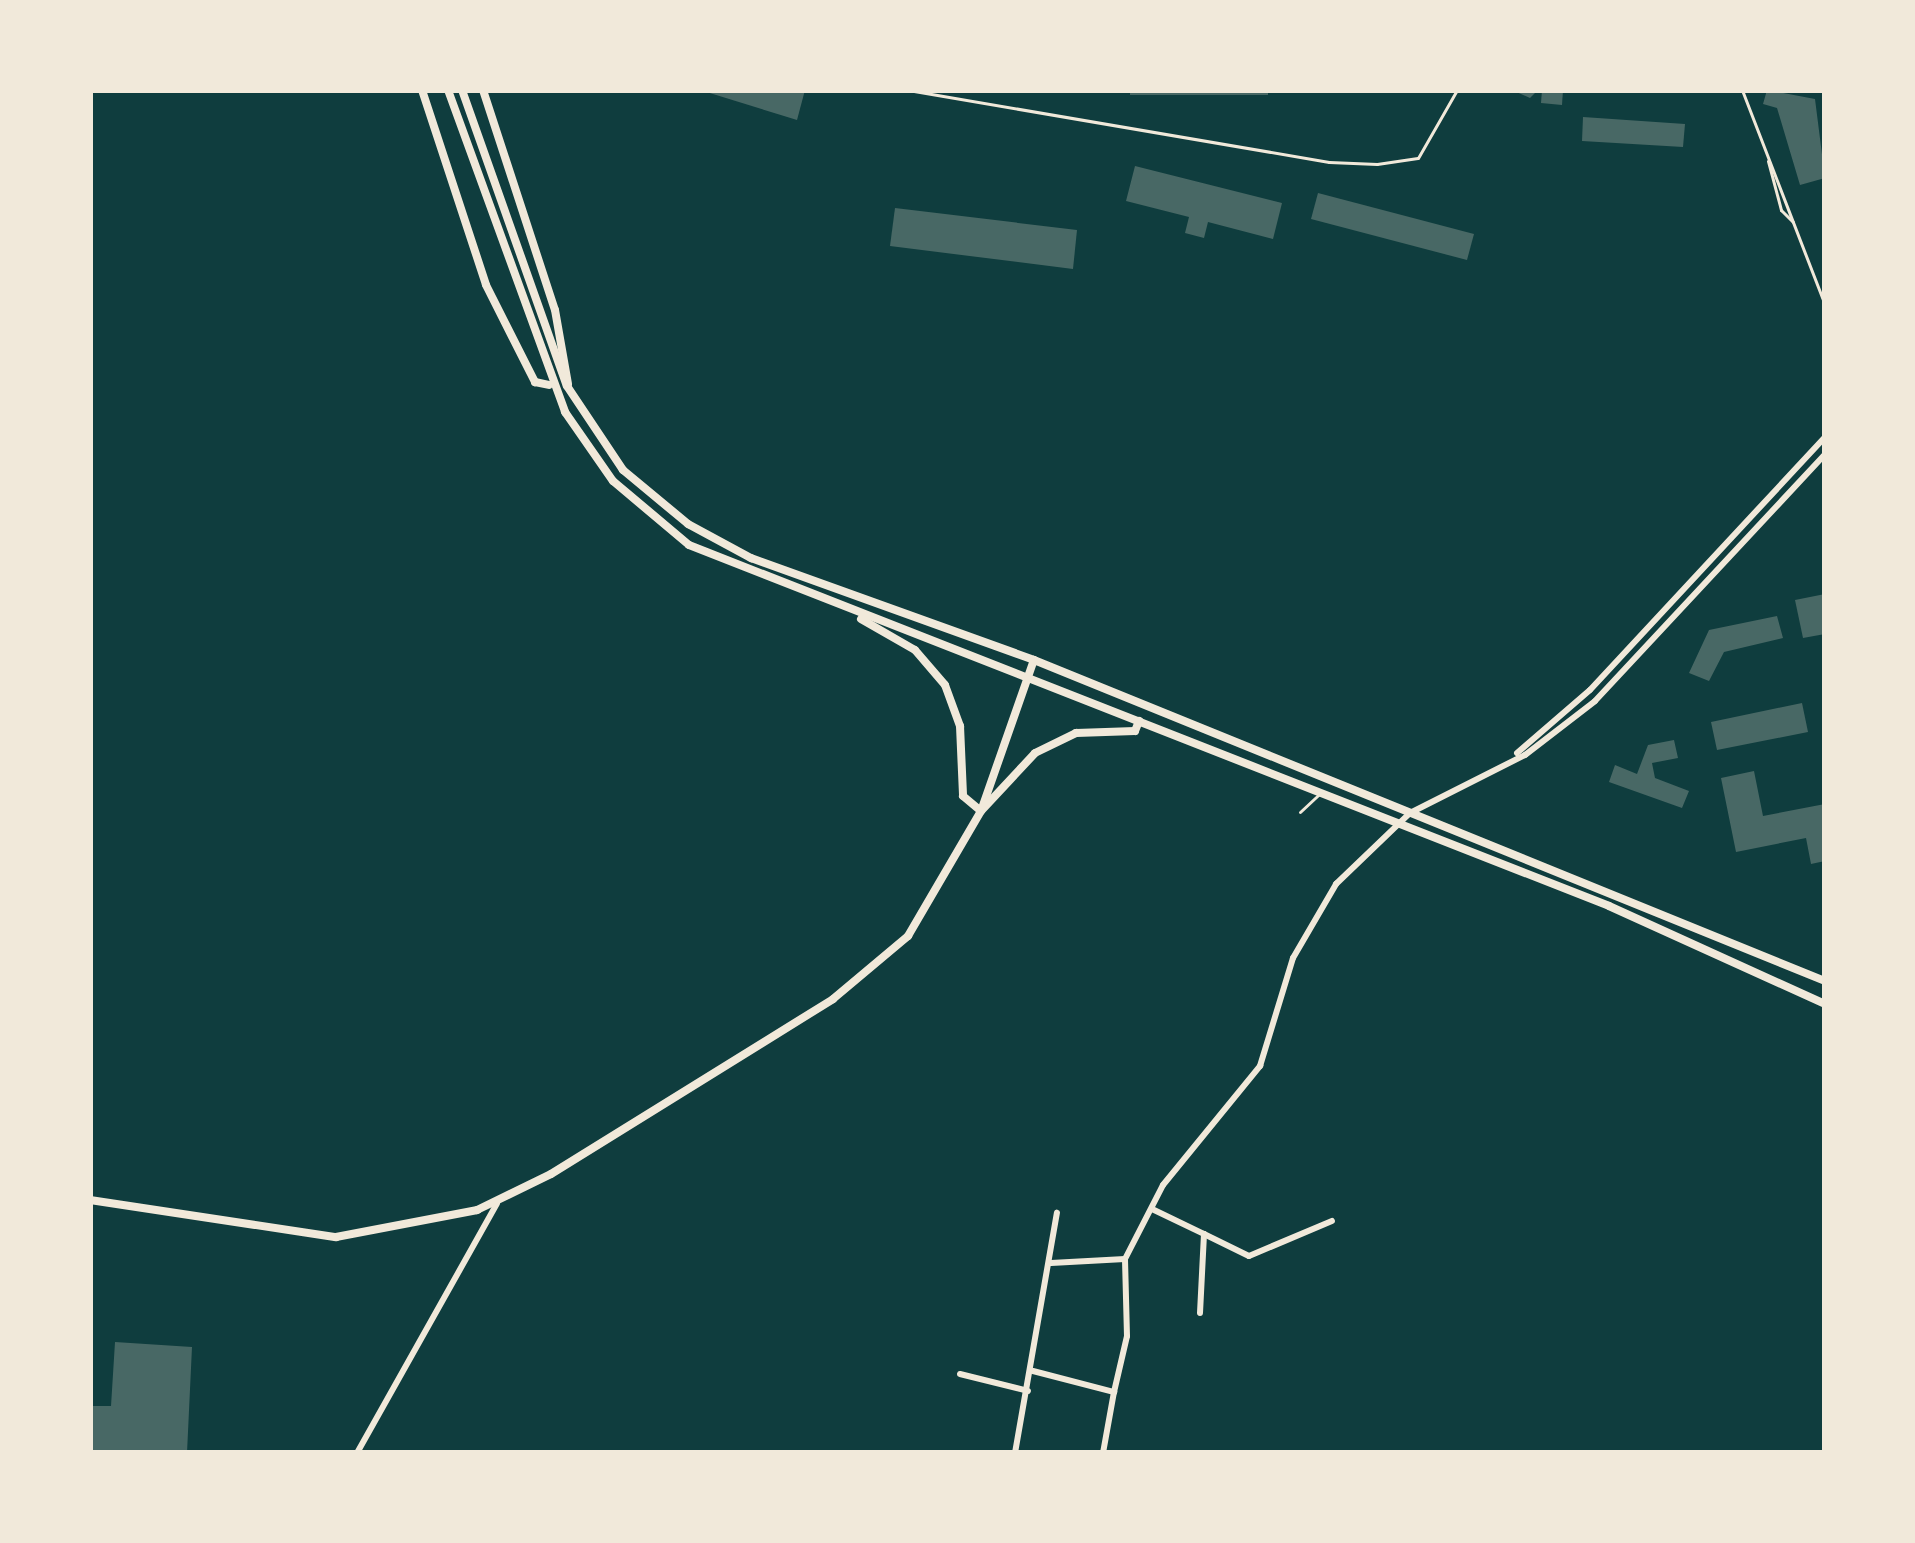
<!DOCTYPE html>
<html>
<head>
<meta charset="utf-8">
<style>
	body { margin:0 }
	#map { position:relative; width:1915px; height:1543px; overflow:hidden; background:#0f3d3e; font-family:"Public Sans",sans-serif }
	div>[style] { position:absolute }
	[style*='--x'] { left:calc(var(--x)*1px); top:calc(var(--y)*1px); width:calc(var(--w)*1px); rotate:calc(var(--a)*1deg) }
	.building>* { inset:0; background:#486865 }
	.service>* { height:3px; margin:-1.5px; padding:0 1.5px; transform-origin:1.5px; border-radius:1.5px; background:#f1e9da }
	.minor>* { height:6px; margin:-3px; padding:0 3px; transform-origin:3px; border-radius:3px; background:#f1e9da }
	.tertiary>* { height:8px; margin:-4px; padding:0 4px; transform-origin:4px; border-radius:4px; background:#f1e9da }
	span { translate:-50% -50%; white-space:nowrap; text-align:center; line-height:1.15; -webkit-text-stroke:12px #f1e9da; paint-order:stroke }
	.frame { position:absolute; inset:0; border:93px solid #f1e9da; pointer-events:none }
</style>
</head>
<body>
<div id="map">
	<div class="building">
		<i style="clip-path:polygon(700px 90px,805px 90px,797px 120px)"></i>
		<i style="clip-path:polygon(1130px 90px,1268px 90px,1268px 95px,1130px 95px)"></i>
		<i style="clip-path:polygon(1512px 90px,1538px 90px,1530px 98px)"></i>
		<i style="clip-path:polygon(1542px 90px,1563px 90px,1562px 105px,1541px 103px)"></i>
		<i style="clip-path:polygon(1767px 90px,1815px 99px,1825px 178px,1800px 185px,1777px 108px,1763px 104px)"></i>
		<i style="clip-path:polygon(1583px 117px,1685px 124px,1683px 147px,1582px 141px)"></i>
		<i style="clip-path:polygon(1135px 166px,1282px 203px,1273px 239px,1208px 222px,1204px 238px,1185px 233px,1189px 217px,1126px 201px)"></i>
		<i style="clip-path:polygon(1318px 193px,1474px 234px,1467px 260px,1311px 219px)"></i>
		<i style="clip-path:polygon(895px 208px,1077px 230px,1073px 269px,890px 246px)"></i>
		<i style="clip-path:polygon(1825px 594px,1825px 634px,1803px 638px,1795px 600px)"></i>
		<i style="clip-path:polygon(1777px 616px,1783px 638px,1724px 652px,1709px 681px,1689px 673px,1709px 630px)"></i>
		<i style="clip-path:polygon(1802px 703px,1808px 732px,1717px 750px,1711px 722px)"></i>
		<i style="clip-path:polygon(1674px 740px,1678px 758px,1652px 763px,1655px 778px,1689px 791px,1682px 808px,1609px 782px,1615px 765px,1637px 774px,1648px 745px)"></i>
		<i style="clip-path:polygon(1754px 771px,1763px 816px,1825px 804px,1825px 861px,1811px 864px,1806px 838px,1736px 852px,1721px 778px)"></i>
		<i style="clip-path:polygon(115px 1342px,192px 1347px,187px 1453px,90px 1453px,90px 1406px,111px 1406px)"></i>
	</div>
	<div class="service">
		<i style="--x:908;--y:90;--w:427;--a:9.7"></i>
		<i style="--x:1329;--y:162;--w:48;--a:2.4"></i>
		<i style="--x:1377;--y:164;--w:41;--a:-8.3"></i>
		<i style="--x:1418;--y:158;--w:78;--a:-60.2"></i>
		<i style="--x:1742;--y:90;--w:230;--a:68.9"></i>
		<i style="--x:1768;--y:161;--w:51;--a:75.1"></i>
		<i style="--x:1781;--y:210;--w:17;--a:45"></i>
		<i style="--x:1300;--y:812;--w:26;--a:-43"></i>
	</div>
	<div class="minor">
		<i style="--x:1517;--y:753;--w:96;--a:-40.8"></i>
		<i style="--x:1590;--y:690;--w:345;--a:-47.1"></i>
		<i style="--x:1152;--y:1209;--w:58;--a:25.7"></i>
		<i style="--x:1204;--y:1234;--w:79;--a:92.9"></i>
		<i style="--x:1204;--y:1234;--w:50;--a:26.1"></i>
		<i style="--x:1249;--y:1256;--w:90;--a:-22.9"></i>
		<i style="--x:1051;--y:1263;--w:74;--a:-3.1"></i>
		<i style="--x:1033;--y:1371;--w:84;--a:14.5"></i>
		<i style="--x:1114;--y:1392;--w:57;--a:-76.9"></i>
		<i style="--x:1127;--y:1336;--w:77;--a:-91.5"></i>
		<i style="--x:1125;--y:1259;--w:83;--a:-62.8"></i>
		<i style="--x:1163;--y:1185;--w:154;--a:-50.8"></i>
		<i style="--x:1260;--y:1066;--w:113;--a:-73"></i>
		<i style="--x:1293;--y:958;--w:86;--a:-59.8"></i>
		<i style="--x:1336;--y:884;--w:103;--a:-43.8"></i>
		<i style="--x:1410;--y:813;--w:129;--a:-26.8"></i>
		<i style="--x:1525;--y:755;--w:88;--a:-37.6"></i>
		<i style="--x:1595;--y:701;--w:338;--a:-47"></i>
		<i style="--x:960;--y:1374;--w:70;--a:14"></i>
		<i style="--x:357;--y:1453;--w:286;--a:-60.7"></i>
		<i style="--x:1015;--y:1453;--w:244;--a:-80.1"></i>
		<i style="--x:1103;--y:1453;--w:62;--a:-79.8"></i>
	</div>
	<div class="tertiary">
		<i style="--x:422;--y:90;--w:205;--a:71.8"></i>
		<i style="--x:486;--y:285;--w:109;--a:63.2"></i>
		<i style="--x:535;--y:382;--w:14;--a:12"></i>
		<i style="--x:448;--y:90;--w:343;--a:70"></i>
		<i style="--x:565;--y:412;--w:84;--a:55.2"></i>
		<i style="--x:613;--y:481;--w:99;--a:40.1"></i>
		<i style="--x:689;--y:545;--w:988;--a:21.42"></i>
		<i style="--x:1609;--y:906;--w:237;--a:24.4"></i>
		<i style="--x:462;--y:90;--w:314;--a:70.5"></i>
		<i style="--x:567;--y:386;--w:101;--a:56.3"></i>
		<i style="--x:623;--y:470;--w:85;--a:39.7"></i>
		<i style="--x:688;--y:524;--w:72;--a:28.4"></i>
		<i style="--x:751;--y:558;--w:301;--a:19.8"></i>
		<i style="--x:1034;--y:660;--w:854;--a:22.09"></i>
		<i style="--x:483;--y:90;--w:231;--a:71.9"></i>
		<i style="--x:555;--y:310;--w:75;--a:80"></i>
		<i style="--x:861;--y:619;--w:62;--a:29.9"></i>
		<i style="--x:915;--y:650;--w:46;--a:49.4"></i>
		<i style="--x:945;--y:685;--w:44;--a:69.9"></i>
		<i style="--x:960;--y:726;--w:70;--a:87.5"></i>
		<i style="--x:963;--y:796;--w:23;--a:40"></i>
		<i style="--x:981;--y:811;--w:79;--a:-47"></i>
		<i style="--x:1035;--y:753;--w:46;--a:-26"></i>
		<i style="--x:1076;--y:733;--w:59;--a:-1.9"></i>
		<i style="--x:1135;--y:731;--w:11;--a:-68"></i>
		<i style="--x:90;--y:1200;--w:249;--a:8.6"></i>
		<i style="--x:336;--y:1237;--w:144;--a:-10.8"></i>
		<i style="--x:477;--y:1210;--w:82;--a:-25.9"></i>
		<i style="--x:551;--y:1174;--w:332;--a:-31.8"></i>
		<i style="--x:833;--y:999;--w:98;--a:-40"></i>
		<i style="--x:908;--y:936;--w:145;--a:-59.7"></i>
		<i style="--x:981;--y:811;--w:160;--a:-70.7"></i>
	</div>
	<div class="frame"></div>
</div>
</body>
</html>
